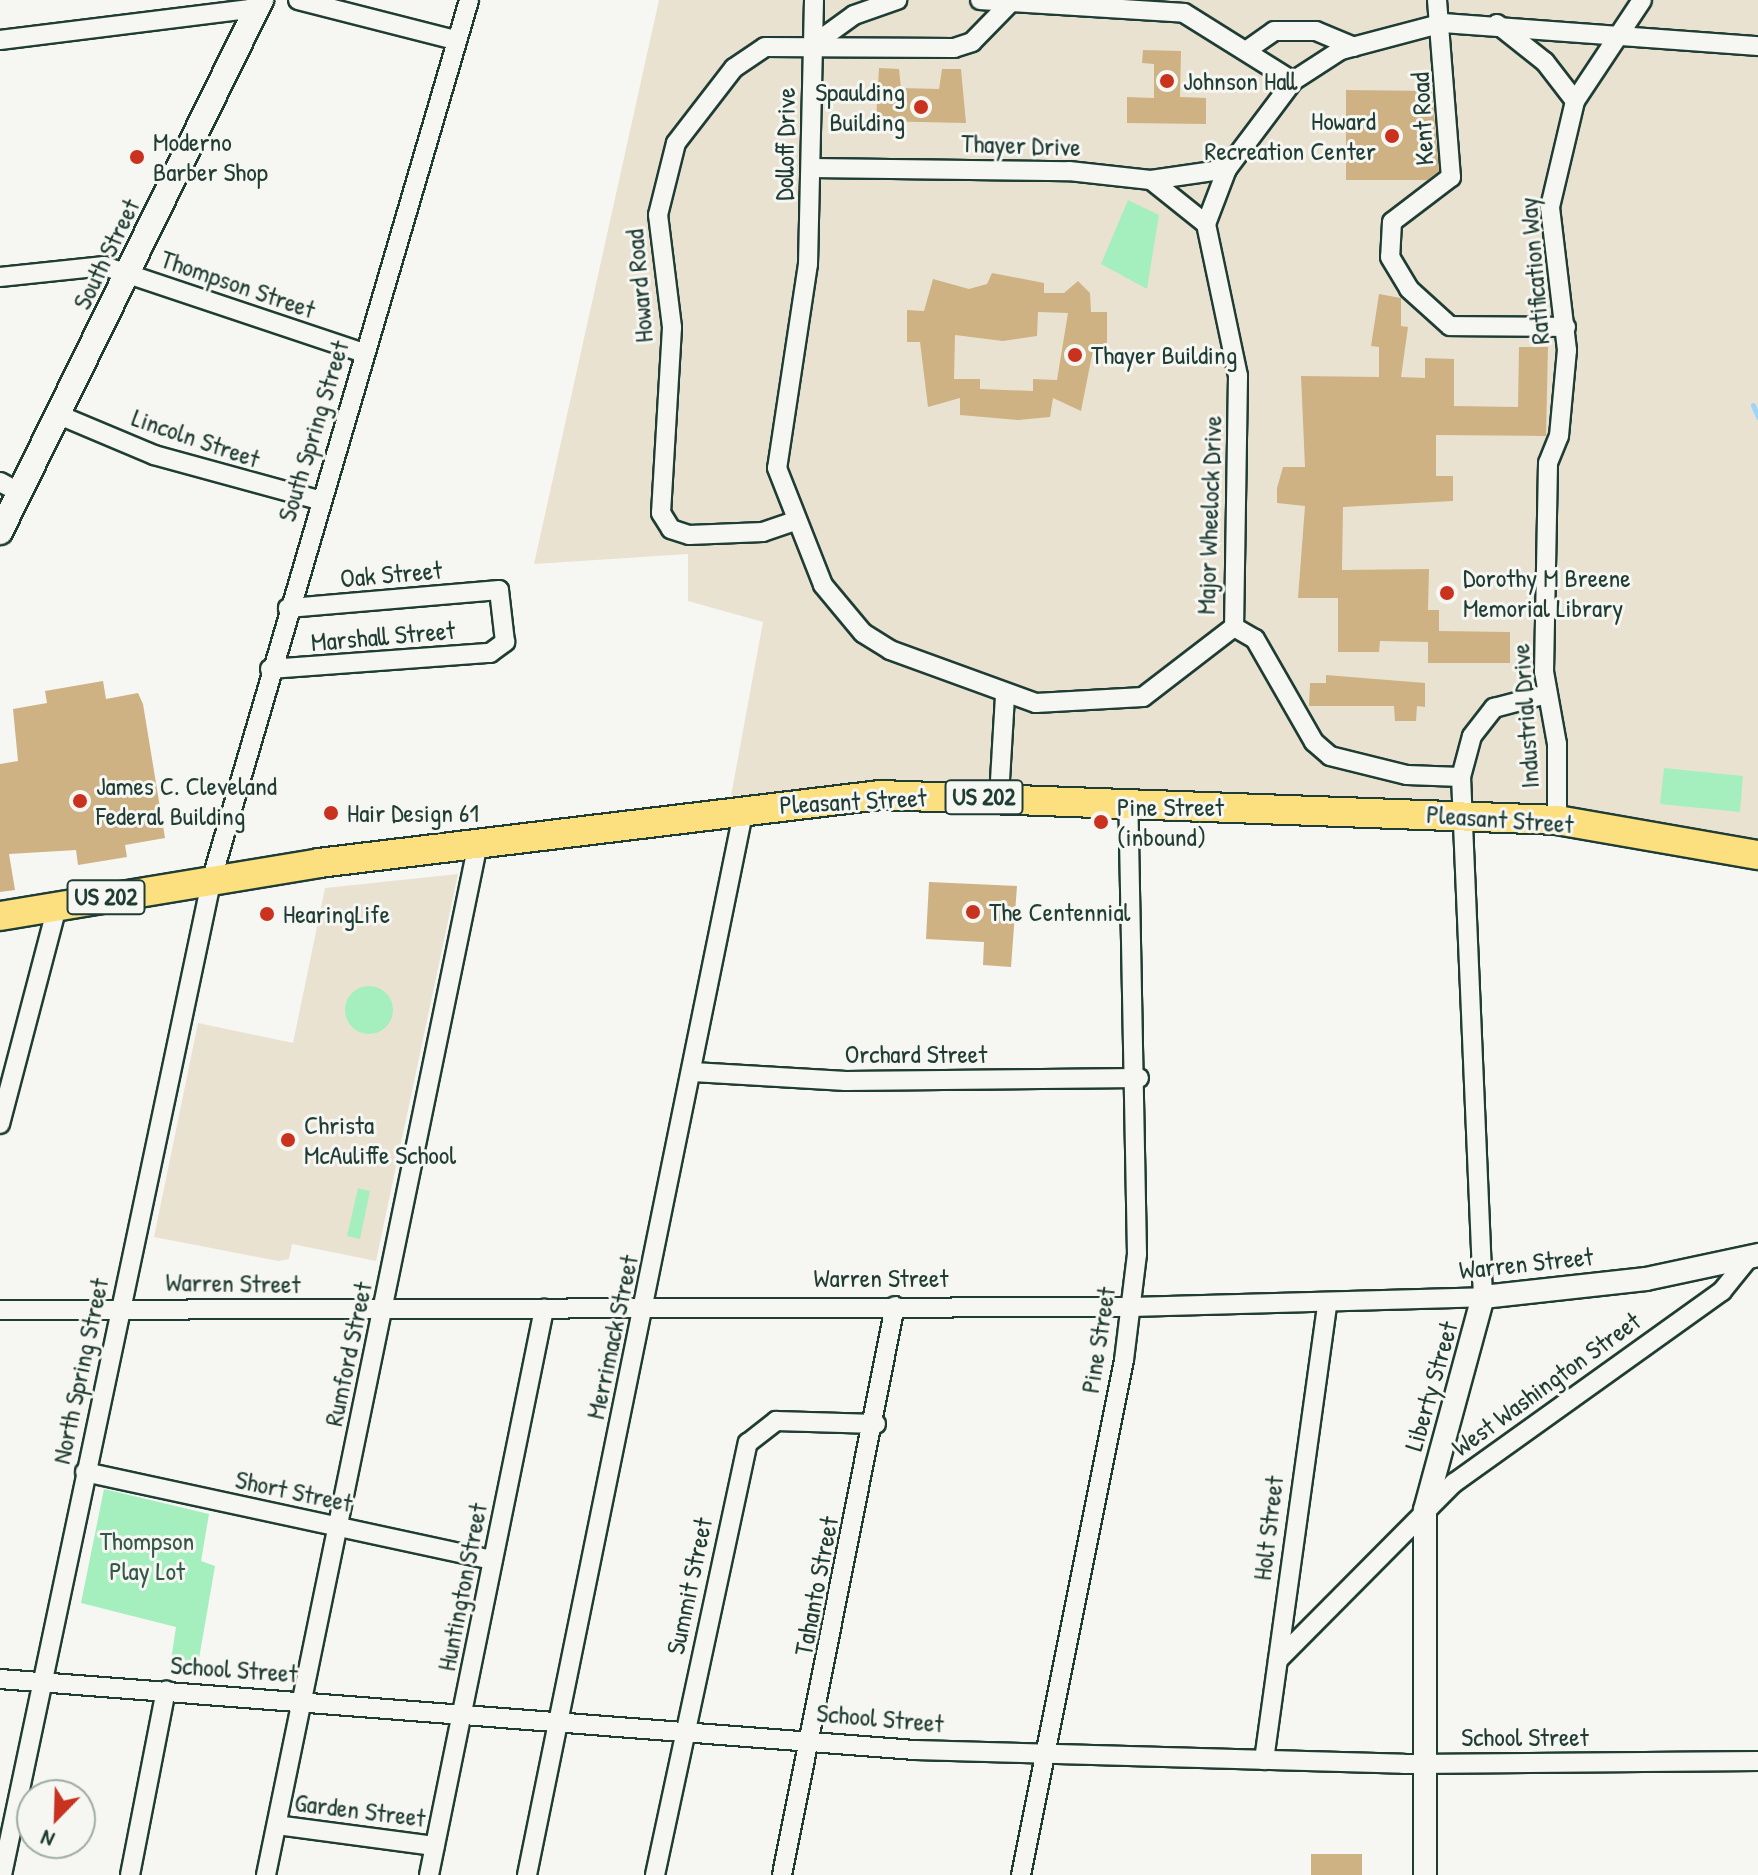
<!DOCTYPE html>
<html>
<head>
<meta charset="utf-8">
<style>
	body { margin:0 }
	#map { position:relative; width:1758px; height:1875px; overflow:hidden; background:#f6f6f2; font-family:"Patrick Hand",sans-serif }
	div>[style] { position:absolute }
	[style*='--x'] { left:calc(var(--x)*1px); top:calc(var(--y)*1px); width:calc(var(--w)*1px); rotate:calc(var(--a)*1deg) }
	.built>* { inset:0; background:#eae2d1 }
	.green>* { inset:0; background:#a5efbe }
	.round { border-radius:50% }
	.stream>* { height:5px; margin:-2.5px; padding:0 2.5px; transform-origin:2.5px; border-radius:2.5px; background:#9cd5fc }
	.building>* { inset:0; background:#ceb283 }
	.roads { filter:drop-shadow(2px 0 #1f3d34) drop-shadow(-2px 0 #1f3d34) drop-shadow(0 2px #1f3d34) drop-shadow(0 -2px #1f3d34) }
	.minor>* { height:18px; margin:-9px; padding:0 9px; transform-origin:9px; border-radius:9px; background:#f6f6f2 }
	.tertiary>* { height:22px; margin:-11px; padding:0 11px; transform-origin:11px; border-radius:11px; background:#f6f6f2 }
	.secondary>* { height:24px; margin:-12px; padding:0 12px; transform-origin:12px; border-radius:12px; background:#f6f6f2 }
	.primary>* { height:28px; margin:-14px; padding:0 14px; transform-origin:14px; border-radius:14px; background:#fce080 }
	.dots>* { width:22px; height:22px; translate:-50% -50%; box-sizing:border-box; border:4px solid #f6f6f2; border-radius:50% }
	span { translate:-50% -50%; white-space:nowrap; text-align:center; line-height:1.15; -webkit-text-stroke:6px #f6f6f2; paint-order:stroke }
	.shield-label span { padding:2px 6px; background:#f6f6f2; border:2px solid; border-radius:6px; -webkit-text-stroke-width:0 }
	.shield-label { font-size:24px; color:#1f3d34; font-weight:700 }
	.poi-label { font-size:26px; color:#1f3d34 }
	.left { translate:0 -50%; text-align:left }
	.right { translate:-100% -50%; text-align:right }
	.street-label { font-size:26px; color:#1f3d34 }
	.park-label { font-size:26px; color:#335849 }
	.north { position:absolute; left:16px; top:1779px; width:80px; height:80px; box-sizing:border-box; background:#f6f6f2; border:2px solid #a0aca6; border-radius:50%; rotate:203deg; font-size:22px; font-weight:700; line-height:32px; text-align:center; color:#1f3d34 }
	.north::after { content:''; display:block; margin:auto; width:28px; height:36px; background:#c8321e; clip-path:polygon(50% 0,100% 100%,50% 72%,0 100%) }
</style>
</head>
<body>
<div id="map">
	<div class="built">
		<i style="clip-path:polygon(659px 0,1758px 0,1758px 844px,875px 784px,731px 796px,763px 622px,688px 601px,688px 554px,534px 564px)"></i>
		<i style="clip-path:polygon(458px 874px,376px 1261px,292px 1244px,289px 1259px,278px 1261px,154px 1237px,198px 1023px,293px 1043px,325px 888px)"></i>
	</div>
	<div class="green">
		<i style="clip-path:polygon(1128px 200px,1159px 215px,1147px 289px,1101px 264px)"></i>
		<i style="clip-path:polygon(1664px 768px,1743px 776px,1740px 812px,1660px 804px)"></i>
		<i class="round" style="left:345px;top:986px;width:48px;height:48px"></i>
		<i style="clip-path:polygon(358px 1188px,370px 1191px,360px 1239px,347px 1236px)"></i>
		<i style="clip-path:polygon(104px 1489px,209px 1514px,201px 1561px,215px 1566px,197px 1670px,170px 1667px,176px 1627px,81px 1603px)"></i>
	</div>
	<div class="stream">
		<i style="--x:1753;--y:405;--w:13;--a:67"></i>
	</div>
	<div class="building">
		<i style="clip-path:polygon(1143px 50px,1181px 51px,1180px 97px,1206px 98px,1206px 124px,1127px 123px,1127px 97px,1154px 98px,1154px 64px,1142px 63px)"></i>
		<i style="clip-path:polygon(879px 68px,899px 69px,901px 88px,939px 89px,942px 69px,961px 69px,966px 123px,876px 121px)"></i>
		<i style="clip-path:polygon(1346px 90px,1432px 91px,1439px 171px,1427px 180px,1346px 180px)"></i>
		<i style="clip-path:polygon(evenodd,992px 273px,1044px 283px,1044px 293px,1064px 293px,1078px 281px,1090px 293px,1091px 312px,1107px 312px,1107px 345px,1094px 345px,1081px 411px,1053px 398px,1050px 417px,1018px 420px,960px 415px,960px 398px,928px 407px,920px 342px,907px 342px,907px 310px,924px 311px,933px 279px,969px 289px,987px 284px,992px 273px,1038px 312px,1068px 313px,1057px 380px,1033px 379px,1033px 391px,980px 389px,980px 379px,954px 379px,955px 335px,1003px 341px,1037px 336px,1038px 312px)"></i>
		<i style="clip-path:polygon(1379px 294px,1401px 298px,1401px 326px,1408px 327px,1401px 377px,1425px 378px,1425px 358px,1454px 359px,1454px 406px,1518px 407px,1519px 347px,1548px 347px,1546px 436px,1436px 435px,1436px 476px,1453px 476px,1453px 501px,1343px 507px,1342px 570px,1429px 569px,1428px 610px,1439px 610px,1439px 631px,1510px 632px,1510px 663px,1428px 663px,1428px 642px,1380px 641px,1379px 652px,1338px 652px,1338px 598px,1298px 598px,1305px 506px,1277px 503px,1277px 488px,1283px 467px,1305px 467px,1301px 376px,1379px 377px,1379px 347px,1371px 346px)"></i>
		<i style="clip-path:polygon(1326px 675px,1425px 683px,1425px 707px,1417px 706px,1416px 721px,1395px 721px,1394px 706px,1309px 706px,1310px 683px,1326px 683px)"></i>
		<i style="clip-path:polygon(103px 681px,106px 699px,138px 693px,143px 704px,165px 838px,125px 845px,127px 857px,78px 865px,76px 850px,9px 854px,15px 890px,0 892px,0 764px,18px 761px,13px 709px,47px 703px,45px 691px)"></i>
		<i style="clip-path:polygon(929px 882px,1017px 886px,1011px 967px,983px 965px,984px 942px,926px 939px)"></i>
		<i style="clip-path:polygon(1311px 1854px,1362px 1854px,1362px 1875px,1311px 1875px)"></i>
	</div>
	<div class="roads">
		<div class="minor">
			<i style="--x:298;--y:0;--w:162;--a:14.3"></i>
			<i style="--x:814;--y:0;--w:264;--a:91.3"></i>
			<i style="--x:808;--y:264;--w:206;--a:98.6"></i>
			<i style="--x:777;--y:468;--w:126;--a:68.5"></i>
			<i style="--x:823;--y:585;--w:62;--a:50.2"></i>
			<i style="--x:863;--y:633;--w:32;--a:32"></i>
			<i style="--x:890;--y:650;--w:155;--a:20"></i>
			<i style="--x:1036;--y:703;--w:107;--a:-3.2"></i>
			<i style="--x:1143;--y:697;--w:115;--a:-37.6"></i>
			<i style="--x:980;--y:0;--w:204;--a:3.6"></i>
			<i style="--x:1184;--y:13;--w:128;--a:32"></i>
			<i style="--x:1437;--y:0;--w:178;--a:85.5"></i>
			<i style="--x:1451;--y:177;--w:74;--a:142.7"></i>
			<i style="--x:1392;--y:222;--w:35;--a:93"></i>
			<i style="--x:1390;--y:257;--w:37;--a:59"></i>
			<i style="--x:1409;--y:289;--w:55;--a:42.1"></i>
			<i style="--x:1450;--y:326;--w:116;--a:0.5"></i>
			<i style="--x:1497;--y:24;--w:61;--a:38.4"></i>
			<i style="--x:1545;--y:62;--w:49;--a:52.4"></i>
			<i style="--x:0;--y:40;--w:260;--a:-7.1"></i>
			<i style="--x:814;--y:44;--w:49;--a:-35.9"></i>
			<i style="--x:854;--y:15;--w:46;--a:-19.2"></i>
			<i style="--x:1250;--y:48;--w:29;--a:-35"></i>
			<i style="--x:1274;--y:31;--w:42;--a:0"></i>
			<i style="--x:1316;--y:31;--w:41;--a:22.8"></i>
			<i style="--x:812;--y:168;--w:257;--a:0.7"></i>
			<i style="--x:1069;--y:171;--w:82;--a:6.3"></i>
			<i style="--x:1151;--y:180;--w:77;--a:-8.2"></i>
			<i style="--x:1151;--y:180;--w:70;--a:38.7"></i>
			<i style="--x:1206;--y:224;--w:155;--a:78.1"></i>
			<i style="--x:1238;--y:376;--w:251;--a:90.9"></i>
			<i style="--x:1206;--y:224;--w:59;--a:-69.1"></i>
			<i style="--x:1227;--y:169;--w:110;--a:-53.1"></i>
			<i style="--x:1293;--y:81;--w:57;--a:-32.9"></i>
			<i style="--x:1341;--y:50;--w:106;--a:-14.8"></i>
			<i style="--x:1443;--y:23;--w:316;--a:4.2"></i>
			<i style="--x:0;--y:277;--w:105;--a:-6"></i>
			<i style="--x:104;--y:266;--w:274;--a:18.5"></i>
			<i style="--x:59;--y:415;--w:103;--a:22.8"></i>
			<i style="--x:154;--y:455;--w:171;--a:15.3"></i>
			<i style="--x:0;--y:482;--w:21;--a:28"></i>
			<i style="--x:792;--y:522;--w:31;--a:161"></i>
			<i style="--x:763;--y:532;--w:74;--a:177.7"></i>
			<i style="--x:689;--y:535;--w:19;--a:-162"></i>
			<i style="--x:671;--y:529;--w:19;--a:-122"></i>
			<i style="--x:661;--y:513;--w:186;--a:-86.6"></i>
			<i style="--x:672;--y:327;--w:113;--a:-97.1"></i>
			<i style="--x:658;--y:215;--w:74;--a:-76"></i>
			<i style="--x:676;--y:143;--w:95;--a:-52.3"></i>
			<i style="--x:734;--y:68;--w:37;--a:-34"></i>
			<i style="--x:765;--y:47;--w:189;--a:0.3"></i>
			<i style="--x:954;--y:48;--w:19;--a:-18"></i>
			<i style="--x:972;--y:42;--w:57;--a:-45.7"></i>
			<i style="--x:1234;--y:627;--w:24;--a:30"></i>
			<i style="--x:1255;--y:639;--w:119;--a:60.2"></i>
			<i style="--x:1314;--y:742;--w:21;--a:41"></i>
			<i style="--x:1330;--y:756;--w:79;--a:13.9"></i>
			<i style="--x:1407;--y:775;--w:54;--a:2.1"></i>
			<i style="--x:270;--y:669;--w:221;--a:-4.2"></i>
			<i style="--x:490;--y:653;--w:19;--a:-36"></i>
			<i style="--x:505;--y:642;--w:52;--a:-96.6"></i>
			<i style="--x:499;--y:590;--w:212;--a:175.1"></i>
			<i style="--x:999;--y:797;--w:100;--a:-86.6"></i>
			<i style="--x:1557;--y:820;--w:76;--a:-90"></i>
			<i style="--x:1557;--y:744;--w:73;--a:-100.2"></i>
			<i style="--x:1544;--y:672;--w:209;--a:-88.9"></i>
			<i style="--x:1548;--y:463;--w:29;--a:-68"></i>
			<i style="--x:1559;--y:436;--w:86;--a:-84.7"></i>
			<i style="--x:1567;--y:350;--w:144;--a:-96.8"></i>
			<i style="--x:1550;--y:207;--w:109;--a:-76.7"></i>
			<i style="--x:1575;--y:101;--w:121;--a:-56.4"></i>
			<i style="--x:693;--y:1072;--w:153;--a:3.4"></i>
			<i style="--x:846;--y:1081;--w:293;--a:-0.6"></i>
			<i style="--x:0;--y:1124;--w:225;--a:-75.3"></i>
			<i style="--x:0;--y:1310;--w:1131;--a:-0.15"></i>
			<i style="--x:1131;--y:1307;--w:352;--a:-1.6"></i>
			<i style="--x:1483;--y:1297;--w:520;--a:-92.42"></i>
			<i style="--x:1461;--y:777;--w:42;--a:-75"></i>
			<i style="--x:1472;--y:736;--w:36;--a:-52"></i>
			<i style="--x:1494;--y:708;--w:55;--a:-14.8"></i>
			<i style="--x:85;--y:1472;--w:417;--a:12.2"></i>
			<i style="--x:1278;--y:1660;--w:250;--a:-45.2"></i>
			<i style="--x:1454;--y:1483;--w:330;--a:-35.6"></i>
			<i style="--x:1722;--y:1291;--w:41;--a:-50.9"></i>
			<i style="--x:0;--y:1679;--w:918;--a:4.44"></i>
			<i style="--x:915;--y:1750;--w:489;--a:1.6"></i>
			<i style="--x:1404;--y:1764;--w:354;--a:-0.5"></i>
			<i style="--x:1264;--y:1760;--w:460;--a:-82.1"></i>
			<i style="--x:277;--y:1825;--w:159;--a:7.6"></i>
			<i style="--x:2;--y:1875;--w:1019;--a:-78.11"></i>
			<i style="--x:212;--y:878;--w:915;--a:-73.68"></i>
			<i style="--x:130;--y:1875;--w:188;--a:-79"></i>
			<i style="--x:266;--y:1875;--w:1054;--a:-78.39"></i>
			<i style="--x:429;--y:1875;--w:578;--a:-78.51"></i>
			<i style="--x:527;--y:1875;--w:1089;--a:-78.5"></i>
			<i style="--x:655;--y:1875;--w:442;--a:-77.9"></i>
			<i style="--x:748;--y:1443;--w:36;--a:-38"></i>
			<i style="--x:776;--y:1421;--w:100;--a:1.7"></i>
			<i style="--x:782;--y:1875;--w:580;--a:-78.77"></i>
			<i style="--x:1021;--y:1875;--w:525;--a:-78.69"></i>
			<i style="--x:1124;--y:1360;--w:107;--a:-83"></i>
			<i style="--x:1137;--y:1254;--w:449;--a:-91.1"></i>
		</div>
		<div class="tertiary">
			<i style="--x:1425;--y:1875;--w:365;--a:-90"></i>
			<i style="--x:1425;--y:1510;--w:221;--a:-74.8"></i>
			<i style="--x:1483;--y:1297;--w:164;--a:-6.3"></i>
			<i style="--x:1646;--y:1279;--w:115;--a:-12.1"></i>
		</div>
		<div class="secondary">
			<i style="--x:0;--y:532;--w:593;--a:-63.87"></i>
		</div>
		<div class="primary">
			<i style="--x:0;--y:916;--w:323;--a:-9.4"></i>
			<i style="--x:319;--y:863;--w:565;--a:-6.91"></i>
			<i style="--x:880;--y:795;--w:677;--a:2.11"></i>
			<i style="--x:1557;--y:820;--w:204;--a:9.9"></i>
		</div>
	</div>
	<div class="dots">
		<i style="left:1167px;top:81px;background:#c8321e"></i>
		<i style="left:921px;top:107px;background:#c8321e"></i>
		<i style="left:1392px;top:136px;background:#c8321e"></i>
		<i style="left:137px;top:157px;background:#c8321e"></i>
		<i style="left:1075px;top:355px;background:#c8321e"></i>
		<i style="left:1447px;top:593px;background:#c8321e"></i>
		<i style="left:80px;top:801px;background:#c8321e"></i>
		<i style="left:331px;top:813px;background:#c8321e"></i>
		<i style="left:1101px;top:822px;background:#c8321e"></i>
		<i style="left:973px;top:912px;background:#c8321e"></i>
		<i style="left:267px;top:914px;background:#c8321e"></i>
		<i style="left:288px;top:1140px;background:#c8321e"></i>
	</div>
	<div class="shield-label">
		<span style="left:984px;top:797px">US 202</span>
		<span style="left:106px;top:897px">US 202</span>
	</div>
	<div class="poi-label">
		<span class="left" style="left:1183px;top:81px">Johnson Hall</span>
		<span class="right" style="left:905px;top:107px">Spaulding<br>Building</span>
		<span class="right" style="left:1376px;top:136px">Howard<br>Recreation Center</span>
		<span class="left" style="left:153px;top:157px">Moderno<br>Barber Shop</span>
		<span class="left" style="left:1091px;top:355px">Thayer Building</span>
		<span class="left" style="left:1463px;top:593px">Dorothy M Breene<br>Memorial Library</span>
		<span class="left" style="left:96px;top:801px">James C. Cleveland<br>Federal Building</span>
		<span class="left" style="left:1117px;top:822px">Pine Street<br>(inbound)</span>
		<span class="left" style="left:347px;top:813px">Hair Design 61</span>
		<span class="left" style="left:989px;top:912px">The Centennial</span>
		<span class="left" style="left:283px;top:914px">HearingLife</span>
		<span class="left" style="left:304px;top:1140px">Christa<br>McAuliffe School</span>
	</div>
	<div class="street-label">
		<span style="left:1422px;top:119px;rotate:-93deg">Kent Road</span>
		<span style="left:785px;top:144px;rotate:-89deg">Dolloff Drive</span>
		<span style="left:1021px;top:145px;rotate:2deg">Thayer Drive</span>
		<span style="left:106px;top:254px;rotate:-64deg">South Street</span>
		<span style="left:1534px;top:271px;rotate:-95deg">Ratification Way</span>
		<span style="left:238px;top:284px;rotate:19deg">Thompson Street</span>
		<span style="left:639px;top:286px;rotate:-95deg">Howard Road</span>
		<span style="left:313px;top:431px;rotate:-73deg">South Spring Street</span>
		<span style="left:196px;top:438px;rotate:19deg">Lincoln Street</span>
		<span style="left:1209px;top:515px;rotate:-88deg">Major Wheelock Drive</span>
		<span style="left:391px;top:574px;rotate:-5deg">Oak Street</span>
		<span style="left:383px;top:636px;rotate:-5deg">Marshall Street</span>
		<span style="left:1525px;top:716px;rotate:-94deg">Industrial Drive</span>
		<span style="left:853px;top:801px;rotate:-3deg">Pleasant Street</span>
		<span style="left:1500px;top:819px;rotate:4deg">Pleasant Street</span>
		<span style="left:916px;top:1054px">Orchard Street</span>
		<span style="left:1526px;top:1263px;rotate:-6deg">Warren Street</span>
		<span style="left:881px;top:1278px">Warren Street</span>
		<span style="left:233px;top:1283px;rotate:1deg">Warren Street</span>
		<span style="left:612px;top:1337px;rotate:-78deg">Merrimack Street</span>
		<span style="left:1098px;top:1340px;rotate:-81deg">Pine Street</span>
		<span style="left:348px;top:1354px;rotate:-78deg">Rumford Street</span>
		<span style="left:80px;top:1371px;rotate:-78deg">North Spring Street</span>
		<span style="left:1546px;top:1384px;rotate:-36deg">West Washington Street</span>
		<span style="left:1431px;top:1386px;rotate:-74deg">Liberty Street</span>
		<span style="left:294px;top:1491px;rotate:12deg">Short Street</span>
		<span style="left:1268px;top:1528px;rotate:-83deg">Holt Street</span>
		<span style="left:689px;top:1586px;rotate:-78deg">Summit Street</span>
		<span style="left:816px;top:1586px;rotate:-79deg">Tahanto Street</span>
		<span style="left:462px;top:1587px;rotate:-79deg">Huntington Street</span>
		<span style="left:234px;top:1669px;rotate:4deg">School Street</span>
		<span style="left:880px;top:1718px;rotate:5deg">School Street</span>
		<span style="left:1525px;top:1737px">School Street</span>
		<span style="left:360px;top:1810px;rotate:7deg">Garden Street</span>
	</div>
	<div class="park-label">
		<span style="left:147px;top:1556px">Thompson<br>Play Lot</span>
	</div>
	<div class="north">N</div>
</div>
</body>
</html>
